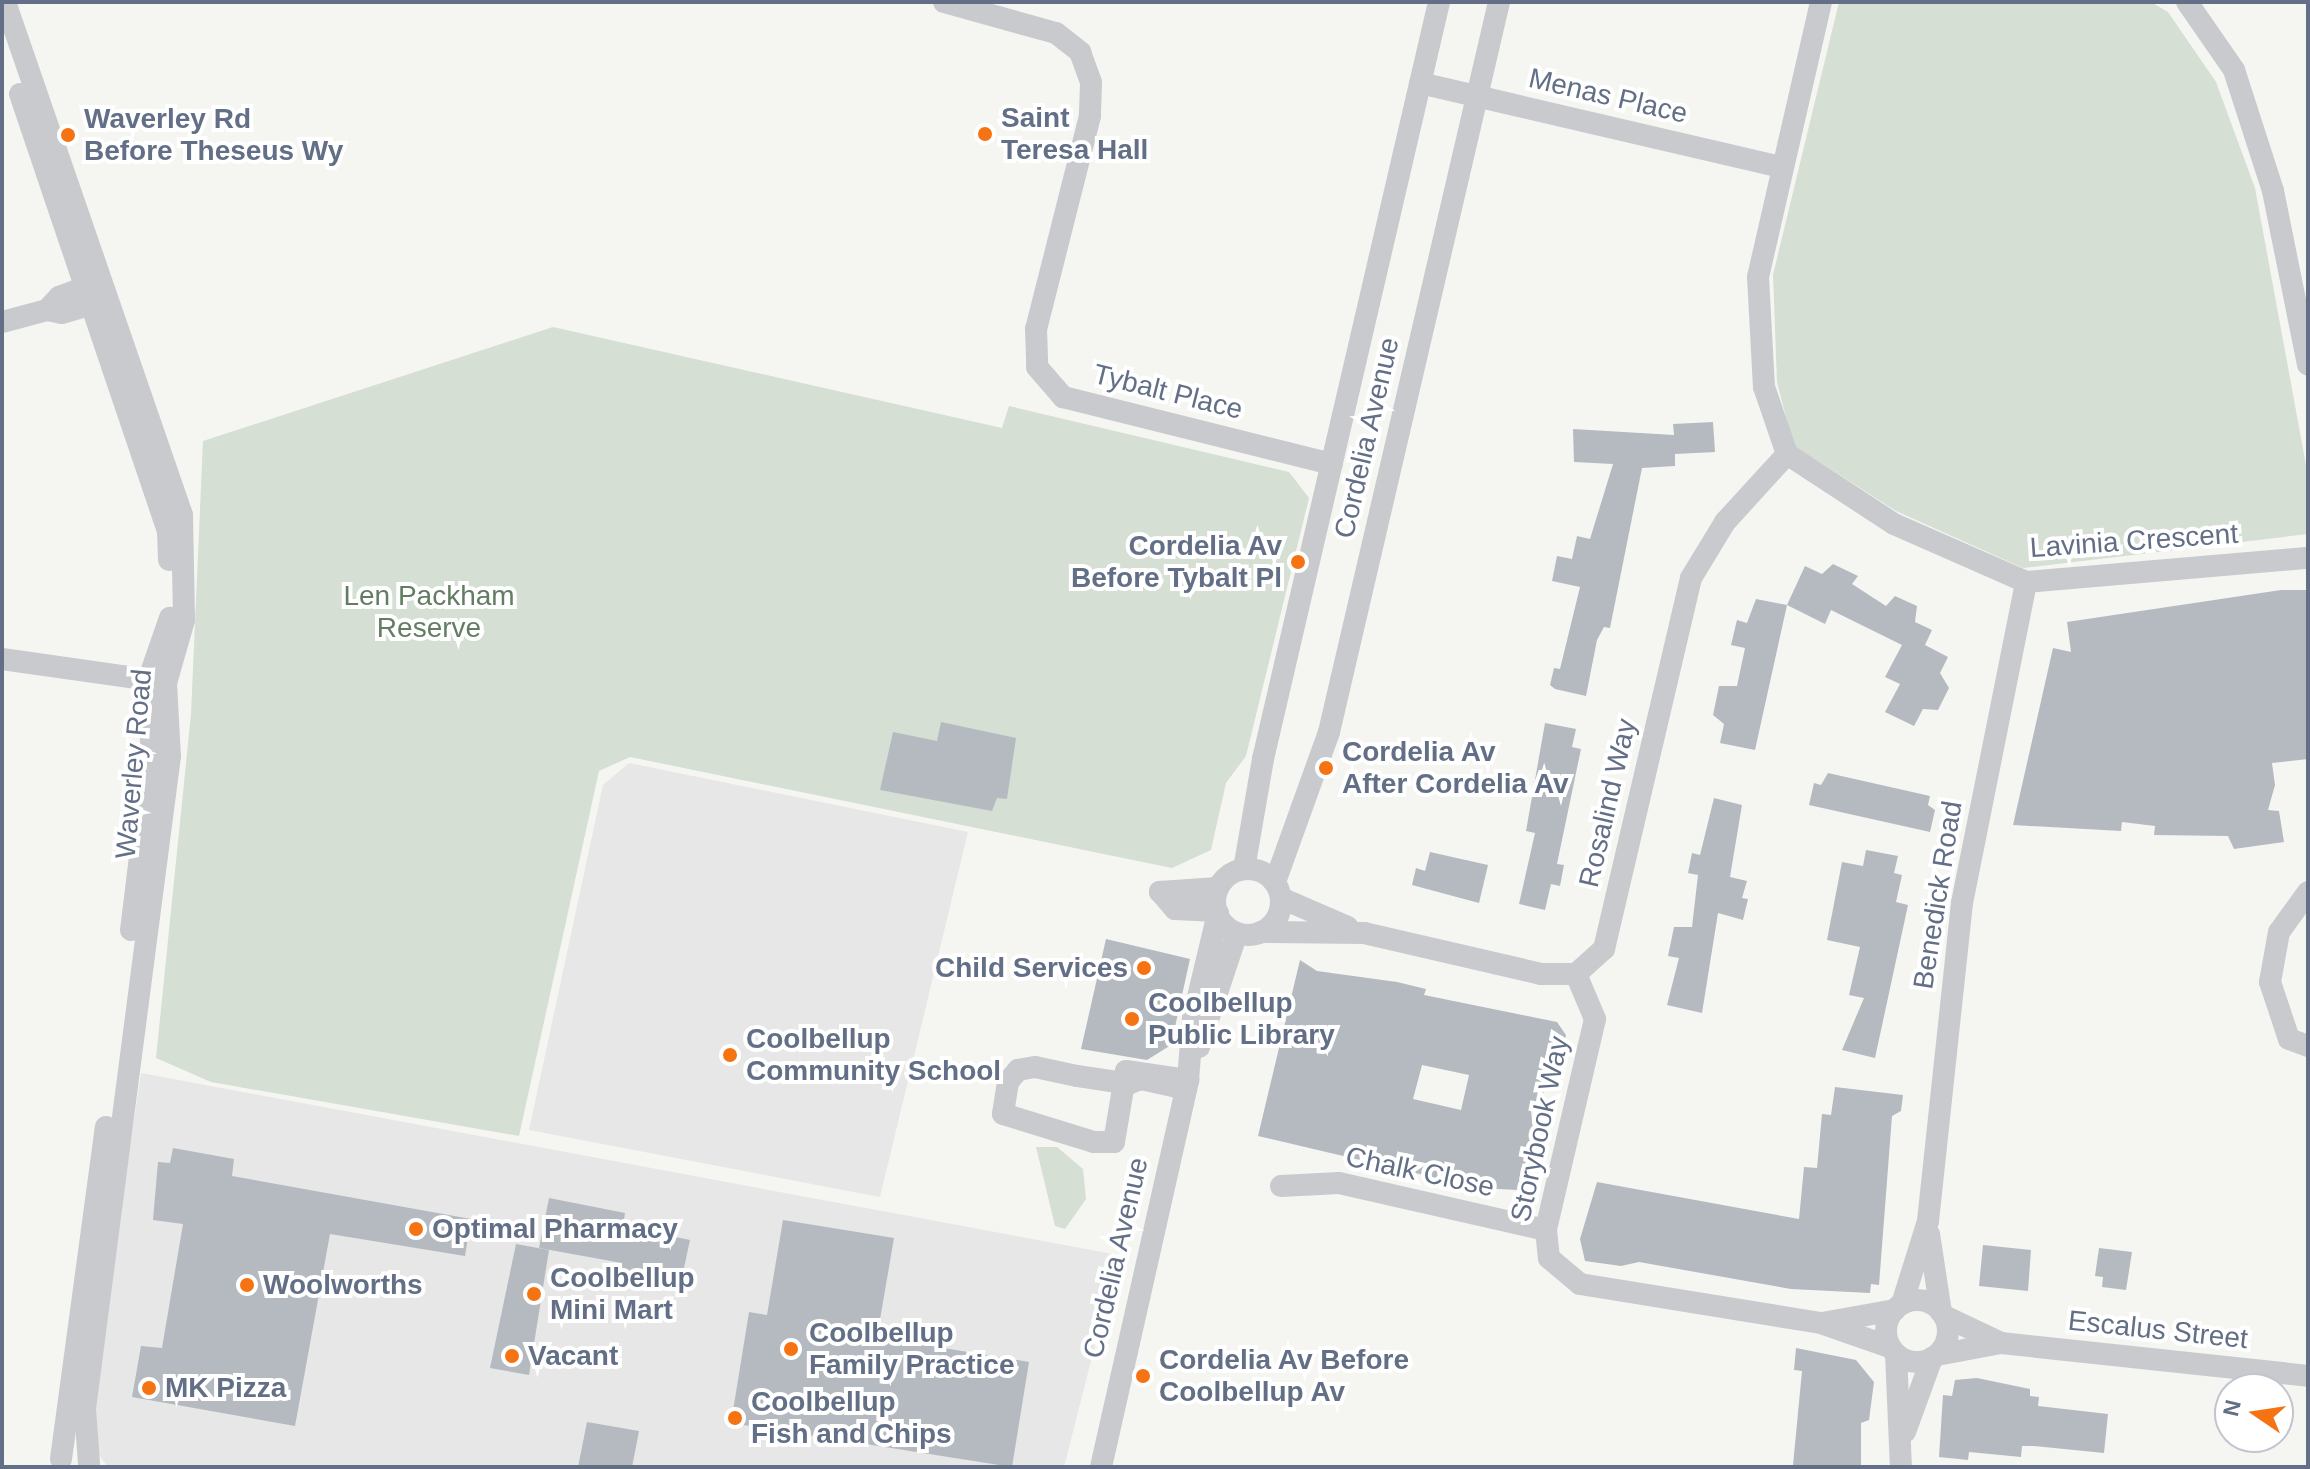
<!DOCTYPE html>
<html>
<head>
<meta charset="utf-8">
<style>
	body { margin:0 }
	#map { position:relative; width:2310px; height:1469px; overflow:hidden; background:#f5f6f2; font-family:Helvetica,sans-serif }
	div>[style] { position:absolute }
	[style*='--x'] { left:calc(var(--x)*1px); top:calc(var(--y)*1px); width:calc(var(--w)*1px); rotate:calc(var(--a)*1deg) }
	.built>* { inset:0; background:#e6e7e6 }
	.green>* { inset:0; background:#d5dfd3 }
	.building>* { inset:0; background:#b5bac1 }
	.minor>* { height:22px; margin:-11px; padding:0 11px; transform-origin:11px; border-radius:11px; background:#c8cace }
	.minor>.ring { margin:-11px; padding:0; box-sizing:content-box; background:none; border:22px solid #c8cace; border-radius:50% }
	.dots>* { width:22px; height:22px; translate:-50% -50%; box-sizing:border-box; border:4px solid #fff; border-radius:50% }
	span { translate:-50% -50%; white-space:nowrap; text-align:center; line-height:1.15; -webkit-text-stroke:8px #fff; paint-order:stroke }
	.street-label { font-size:28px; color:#626f86 }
	.poi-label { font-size:28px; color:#626f86; font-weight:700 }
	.left { translate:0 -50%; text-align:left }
	.right { translate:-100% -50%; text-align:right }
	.park-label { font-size:28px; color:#627d62 }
	.frame { position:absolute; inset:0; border:4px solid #626f86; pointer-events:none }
	.north { position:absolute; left:2214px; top:1373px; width:80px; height:80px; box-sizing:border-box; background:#fff; border:2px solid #c0c5cf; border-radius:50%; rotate:283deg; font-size:22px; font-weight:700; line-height:32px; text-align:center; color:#626f86 }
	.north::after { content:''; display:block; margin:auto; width:28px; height:36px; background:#f57313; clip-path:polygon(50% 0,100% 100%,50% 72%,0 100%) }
</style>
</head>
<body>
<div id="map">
	<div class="built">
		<i style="clip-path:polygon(629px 763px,968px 832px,880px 1197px,529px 1130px,603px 785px)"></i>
		<i style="clip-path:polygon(141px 1073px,1118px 1255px,1064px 1467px,108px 1467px,87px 1438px)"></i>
	</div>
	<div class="green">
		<i style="clip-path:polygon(1839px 2px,2151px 2px,2168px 12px,2216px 82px,2255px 188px,2308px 476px,2308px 534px,2023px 568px,1896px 511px,1793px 445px,1777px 382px,1773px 275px)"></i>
		<i style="clip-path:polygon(553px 327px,1002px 428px,1009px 406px,1289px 472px,1309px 498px,1246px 756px,1226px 783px,1211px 850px,1172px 868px,630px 757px,599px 771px,519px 1136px,211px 1082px,156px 1058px,191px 714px,203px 441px)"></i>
		<i style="clip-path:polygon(1036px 1147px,1057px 1147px,1083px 1169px,1086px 1199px,1065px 1229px,1055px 1226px)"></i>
	</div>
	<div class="building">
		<i style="clip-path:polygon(1713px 422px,1715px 452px,1675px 454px,1675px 466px,1642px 468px,1610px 628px,1604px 627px,1597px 640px,1586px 696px,1555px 689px,1550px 685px,1554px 668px,1560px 669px,1580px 587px,1552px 581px,1557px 556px,1572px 559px,1577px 536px,1590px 539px,1613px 464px,1574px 462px,1573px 429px,1674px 435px,1673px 424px)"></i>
		<i style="clip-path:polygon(1833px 564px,1858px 576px,1852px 584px,1886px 606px,1895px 596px,1917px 606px,1915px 622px,1932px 630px,1925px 645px,1948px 657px,1940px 673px,1949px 688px,1938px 710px,1923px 709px,1914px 726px,1885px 712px,1900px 684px,1885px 677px,1902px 645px,1831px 610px,1825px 624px,1787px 605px,1755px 750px,1720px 743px,1724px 724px,1713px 715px,1719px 686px,1737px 686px,1745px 648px,1731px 645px,1737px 620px,1747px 623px,1756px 599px,1787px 605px,1805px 566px,1822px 574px)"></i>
		<i style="clip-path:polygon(2281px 590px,2308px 590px,2308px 759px,2272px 763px,2275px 785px,2268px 810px,2279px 811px,2284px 842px,2234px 849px,2228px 836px,2154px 835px,2155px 826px,2122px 822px,2121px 831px,2013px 825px,2053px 648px,2071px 652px,2067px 622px)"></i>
		<i style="clip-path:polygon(941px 722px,1016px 738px,1007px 799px,997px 798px,992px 811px,880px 790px,893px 732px,937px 741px)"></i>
		<i style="clip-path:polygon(1545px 723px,1576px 729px,1572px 747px,1581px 749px,1557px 864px,1564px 865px,1560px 886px,1551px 884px,1545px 910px,1519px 904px,1535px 833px,1526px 831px)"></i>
		<i style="clip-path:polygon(1828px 773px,1930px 796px,1928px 805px,1935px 810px,1930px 832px,1809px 805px,1814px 783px,1821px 785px)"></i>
		<i style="clip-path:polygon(1714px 798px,1742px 805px,1730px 877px,1747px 881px,1742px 898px,1748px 899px,1743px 920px,1718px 913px,1702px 1013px,1667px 1005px,1679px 958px,1668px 956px,1674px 927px,1692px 927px,1698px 875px,1688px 873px,1692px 853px,1700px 855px)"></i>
		<i style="clip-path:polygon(1866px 850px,1898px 856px,1894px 873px,1902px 875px,1896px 902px,1908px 905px,1875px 1058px,1842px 1050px,1864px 998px,1849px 995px,1860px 947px,1827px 940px,1842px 862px,1863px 866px)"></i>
		<i style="clip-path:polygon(1430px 852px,1488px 865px,1479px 903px,1412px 885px,1416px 868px,1425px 871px)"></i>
		<i style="clip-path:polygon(1106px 939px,1190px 959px,1171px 1045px,1147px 1060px,1081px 1049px)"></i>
		<i style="clip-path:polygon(evenodd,1300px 960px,1317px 971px,1397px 982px,1426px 989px,1424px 995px,1557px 1022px,1566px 1035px,1560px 1061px,1552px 1059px,1540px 1106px,1530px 1104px,1534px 1135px,1518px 1190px,1479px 1188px,1258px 1136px,1300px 960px,1422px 1065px,1469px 1075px,1461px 1110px,1413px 1099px,1422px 1065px)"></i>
		<i style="clip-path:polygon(1835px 1087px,1903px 1095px,1901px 1111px,1892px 1116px,1879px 1285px,1871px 1284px,1870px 1293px,1791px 1289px,1639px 1262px,1621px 1266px,1585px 1261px,1580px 1239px,1597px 1182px,1799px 1219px,1804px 1167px,1817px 1168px,1822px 1114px,1831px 1115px)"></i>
		<i style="clip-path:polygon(173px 1148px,234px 1159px,232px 1176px,471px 1219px,465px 1256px,330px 1234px,295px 1426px,132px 1397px,141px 1346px,162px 1348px,183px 1224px,153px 1220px,158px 1162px,170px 1163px)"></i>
		<i style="clip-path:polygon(549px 1198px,625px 1213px,623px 1226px,690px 1240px,679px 1291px,618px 1278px,622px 1263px,539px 1248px)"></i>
		<i style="clip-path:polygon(783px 1220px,894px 1238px,877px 1337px,1029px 1362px,1012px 1467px,731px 1423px,749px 1312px,767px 1315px)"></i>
		<i style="clip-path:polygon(516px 1244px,549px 1250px,529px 1375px,490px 1368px)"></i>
		<i style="clip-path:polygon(1983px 1245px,2031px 1250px,2028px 1291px,1979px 1286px)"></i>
		<i style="clip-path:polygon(2099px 1248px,2132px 1252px,2126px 1290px,2102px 1287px,2103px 1277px,2095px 1276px)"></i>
		<i style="clip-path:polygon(1796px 1348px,1856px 1360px,1874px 1382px,1869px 1420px,1861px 1423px,1861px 1467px,1793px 1465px,1802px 1371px,1794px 1370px)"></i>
		<i style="clip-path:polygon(1977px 1378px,2030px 1389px,2030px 1396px,2039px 1397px,2038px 1406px,2108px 1414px,2104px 1453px,2034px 1446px,2022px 1446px,2021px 1457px,1969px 1452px,1968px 1460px,1939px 1457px,1943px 1395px,1952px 1396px,1955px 1380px)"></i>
		<i style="clip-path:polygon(587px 1422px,639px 1431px,632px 1467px,578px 1467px)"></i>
	</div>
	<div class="minor">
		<i style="--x:5;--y:2;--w:543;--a:70.96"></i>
		<i style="--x:182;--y:515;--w:105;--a:88.9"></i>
		<i style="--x:184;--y:620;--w:66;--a:105.9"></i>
		<i style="--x:166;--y:683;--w:73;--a:86.9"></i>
		<i style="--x:170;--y:756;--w:659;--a:97.42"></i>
		<i style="--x:85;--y:1409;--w:54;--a:85.8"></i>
		<i style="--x:944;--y:2;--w:116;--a:15.5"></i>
		<i style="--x:1056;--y:33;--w:31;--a:38"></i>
		<i style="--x:1080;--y:52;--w:33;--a:70"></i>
		<i style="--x:1091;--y:83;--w:33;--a:92"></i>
		<i style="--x:1090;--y:116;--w:220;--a:104.2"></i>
		<i style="--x:1036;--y:329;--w:38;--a:88"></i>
		<i style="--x:1037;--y:367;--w:40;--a:49"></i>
		<i style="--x:1063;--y:397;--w:277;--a:14"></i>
		<i style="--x:1821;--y:2;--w:282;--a:102.9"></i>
		<i style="--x:1758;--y:277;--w:110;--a:86.9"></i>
		<i style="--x:1764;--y:387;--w:71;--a:71.1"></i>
		<i style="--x:1787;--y:454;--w:128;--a:33.2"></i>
		<i style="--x:1894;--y:524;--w:144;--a:23.7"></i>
		<i style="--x:2026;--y:582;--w:283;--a:-4.9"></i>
		<i style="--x:2187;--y:2;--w:83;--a:55.3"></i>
		<i style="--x:2234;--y:70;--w:127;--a:72.1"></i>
		<i style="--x:2273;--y:191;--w:177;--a:78.6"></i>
		<i style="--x:1420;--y:83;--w:372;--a:13.1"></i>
		<i style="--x:20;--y:94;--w:461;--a:71.3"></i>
		<i style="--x:168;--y:531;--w:29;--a:88"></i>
		<i style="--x:47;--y:310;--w:15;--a:11"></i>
		<i style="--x:62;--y:313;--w:43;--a:-16.3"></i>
		<i style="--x:2;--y:322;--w:47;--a:-14.9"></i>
		<i style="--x:47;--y:310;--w:18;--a:-47"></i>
		<i style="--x:59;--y:297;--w:43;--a:-20.6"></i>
		<i style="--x:2;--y:659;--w:163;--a:8.1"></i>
		<i style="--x:1244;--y:869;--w:112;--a:-80.2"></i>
		<i style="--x:1263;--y:759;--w:777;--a:-76.91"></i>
		<i class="ring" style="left:1215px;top:869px;width:44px;height:44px"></i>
		<i style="--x:1275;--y:882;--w:159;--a:-70.2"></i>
		<i style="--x:1329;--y:732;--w:750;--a:-76.89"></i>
		<i style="--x:2308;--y:892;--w:49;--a:125.9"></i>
		<i style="--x:2279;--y:932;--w:51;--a:100.2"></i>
		<i style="--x:2270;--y:982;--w:60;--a:71.6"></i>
		<i style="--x:2289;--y:1039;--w:20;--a:20"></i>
		<i style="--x:1281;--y:898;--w:73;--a:23.4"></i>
		<i style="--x:1216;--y:911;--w:41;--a:-177.2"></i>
		<i style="--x:1175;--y:909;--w:23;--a:-131"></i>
		<i style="--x:1160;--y:892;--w:58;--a:-3.9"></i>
		<i style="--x:131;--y:930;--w:173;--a:-83"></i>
		<i style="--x:152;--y:758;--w:77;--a:-93"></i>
		<i style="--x:148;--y:681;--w:67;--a:-70.8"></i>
		<i style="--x:1261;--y:932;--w:103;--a:0.6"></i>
		<i style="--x:1364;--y:933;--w:182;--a:13"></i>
		<i style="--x:1541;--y:974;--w:35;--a:0"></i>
		<i style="--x:1576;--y:974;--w:38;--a:-42"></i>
		<i style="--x:1604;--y:949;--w:381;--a:-76.8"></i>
		<i style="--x:1691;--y:578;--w:66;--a:-58.7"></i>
		<i style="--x:1725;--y:522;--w:92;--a:-47.6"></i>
		<i style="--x:1576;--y:974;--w:49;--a:67.1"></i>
		<i style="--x:1595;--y:1019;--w:217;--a:103.1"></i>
		<i style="--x:1546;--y:1230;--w:28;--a:84"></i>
		<i style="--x:1549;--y:1258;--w:40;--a:40"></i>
		<i style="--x:1580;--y:1284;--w:244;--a:9.2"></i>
		<i style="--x:1821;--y:1323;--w:73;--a:19.2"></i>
		<i style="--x:1199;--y:1047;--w:120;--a:-71.6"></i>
		<i style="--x:1186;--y:1089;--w:46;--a:-167.5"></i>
		<i style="--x:1141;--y:1079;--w:12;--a:160"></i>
		<i style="--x:1130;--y:1083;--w:6;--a:180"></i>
		<i style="--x:1124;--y:1083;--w:48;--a:-171.5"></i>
		<i style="--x:1077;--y:1076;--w:43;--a:-167.9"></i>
		<i style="--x:1035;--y:1067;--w:17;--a:170"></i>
		<i style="--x:1018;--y:1070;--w:16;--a:130"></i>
		<i style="--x:1008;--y:1082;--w:32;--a:99"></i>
		<i style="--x:1003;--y:1114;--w:95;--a:17.1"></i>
		<i style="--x:1094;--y:1142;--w:20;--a:0"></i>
		<i style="--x:1114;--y:1142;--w:60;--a:-80.4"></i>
		<i style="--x:1124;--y:1083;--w:12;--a:-81"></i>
		<i style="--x:1126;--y:1071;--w:63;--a:8.3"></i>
		<i style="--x:1281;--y:1186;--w:58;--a:-3"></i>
		<i style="--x:1339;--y:1183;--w:212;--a:12.8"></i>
		<i style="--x:1929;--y:1234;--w:79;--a:81.3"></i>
		<i class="ring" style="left:1886px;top:1300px;width:40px;height:40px"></i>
		<i style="--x:1902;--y:1304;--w:87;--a:-72.6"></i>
		<i style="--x:1928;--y:1221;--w:320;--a:-83.9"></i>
		<i style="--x:1962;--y:903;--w:327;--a:-78.7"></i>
		<i style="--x:1944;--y:1316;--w:63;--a:25.3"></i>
		<i style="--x:1822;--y:1323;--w:74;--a:-10.1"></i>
		<i style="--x:1896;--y:1354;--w:113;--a:87.5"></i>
		<i style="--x:1937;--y:1355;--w:65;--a:-10.6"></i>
		<i style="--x:2001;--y:1343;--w:309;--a:6.1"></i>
		<i style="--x:1905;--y:1432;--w:79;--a:-70"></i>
		<i style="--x:61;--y:1459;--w:335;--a:-82.3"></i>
		<i style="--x:1101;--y:1467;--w:397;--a:-77.3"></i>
		<i style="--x:1188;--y:1080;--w:62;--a:-85.4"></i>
		<i style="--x:1193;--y:1018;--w:108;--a:-76.6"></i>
	</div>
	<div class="dots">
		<i style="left:985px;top:134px;background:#f57313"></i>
		<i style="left:68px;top:135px;background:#f57313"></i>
		<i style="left:1298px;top:562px;background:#f57313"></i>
		<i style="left:1326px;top:768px;background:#f57313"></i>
		<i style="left:1144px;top:968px;background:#f57313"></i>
		<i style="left:1132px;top:1019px;background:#f57313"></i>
		<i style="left:730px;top:1055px;background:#f57313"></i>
		<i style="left:416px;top:1229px;background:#f57313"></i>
		<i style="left:247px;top:1285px;background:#f57313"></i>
		<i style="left:534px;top:1294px;background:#f57313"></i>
		<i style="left:791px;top:1349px;background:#f57313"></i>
		<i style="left:512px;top:1356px;background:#f57313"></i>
		<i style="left:1143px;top:1376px;background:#f57313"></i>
		<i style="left:149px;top:1388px;background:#f57313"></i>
		<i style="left:735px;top:1418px;background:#f57313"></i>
	</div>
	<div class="street-label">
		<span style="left:1608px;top:96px;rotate:13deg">Menas Place</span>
		<span style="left:1168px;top:392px;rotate:14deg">Tybalt Place</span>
		<span style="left:1367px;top:438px;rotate:-77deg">Cordelia Avenue</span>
		<span style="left:2134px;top:541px;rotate:-4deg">Lavinia Crescent</span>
		<span style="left:134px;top:764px;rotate:-85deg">Waverley Road</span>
		<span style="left:1608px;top:803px;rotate:-77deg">Rosalind Way</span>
		<span style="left:1938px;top:895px;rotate:-81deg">Benedick Road</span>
		<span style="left:1540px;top:1129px;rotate:-78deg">Storybook Way</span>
		<span style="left:1420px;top:1172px;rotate:12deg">Chalk Close</span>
		<span style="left:1116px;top:1258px;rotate:-77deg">Cordelia Avenue</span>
		<span style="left:2158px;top:1330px;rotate:6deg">Escalus Street</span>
	</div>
	<div class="poi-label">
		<span class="left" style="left:1001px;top:134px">Saint<br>Teresa Hall</span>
		<span class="left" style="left:84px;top:135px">Waverley Rd<br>Before Theseus Wy</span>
		<span class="right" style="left:1282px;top:562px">Cordelia Av<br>Before Tybalt Pl</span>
		<span class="left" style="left:1342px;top:768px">Cordelia Av<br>After Cordelia Av</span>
		<span class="right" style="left:1128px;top:968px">Child Services</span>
		<span class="left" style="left:1148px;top:1019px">Coolbellup<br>Public Library</span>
		<span class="left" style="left:746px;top:1055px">Coolbellup<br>Community School</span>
		<span class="left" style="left:432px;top:1229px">Optimal Pharmacy</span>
		<span class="left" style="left:550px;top:1294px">Coolbellup<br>Mini Mart</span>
		<span class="left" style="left:263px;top:1285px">Woolworths</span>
		<span class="left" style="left:809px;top:1349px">Coolbellup<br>Family Practice</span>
		<span class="left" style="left:528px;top:1356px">Vacant</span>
		<span class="left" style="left:1159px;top:1376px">Cordelia Av Before<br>Coolbellup Av</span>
		<span class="left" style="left:165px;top:1388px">MK Pizza</span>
		<span class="left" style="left:751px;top:1418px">Coolbellup<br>Fish and Chips</span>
	</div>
	<div class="park-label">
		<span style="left:429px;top:612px">Len Packham<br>Reserve</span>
	</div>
	<div class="frame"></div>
	<div class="north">N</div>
</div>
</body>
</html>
